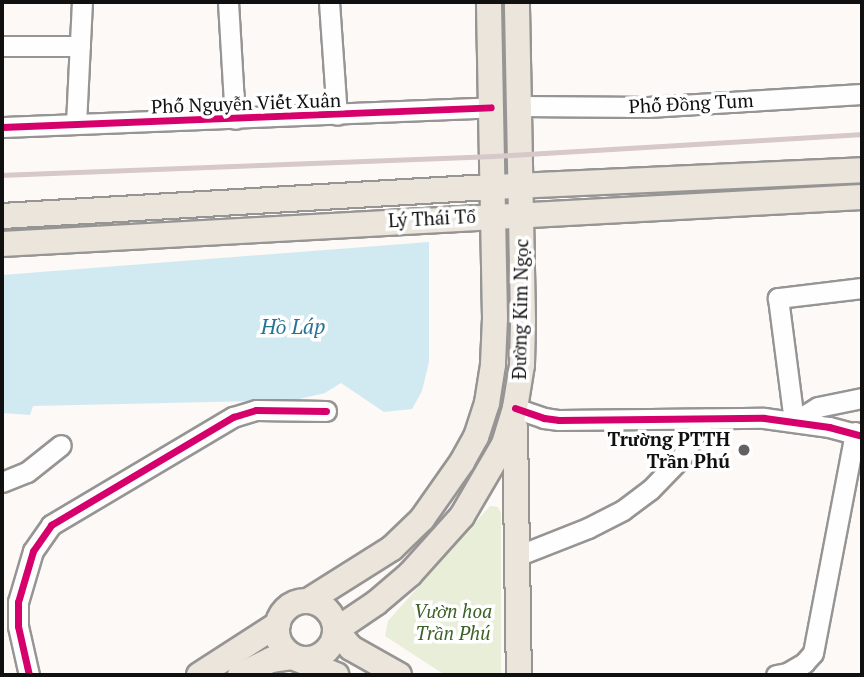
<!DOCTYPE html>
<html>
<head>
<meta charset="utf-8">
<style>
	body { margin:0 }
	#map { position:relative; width:864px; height:677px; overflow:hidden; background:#fcf9f6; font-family:"PT Serif",serif }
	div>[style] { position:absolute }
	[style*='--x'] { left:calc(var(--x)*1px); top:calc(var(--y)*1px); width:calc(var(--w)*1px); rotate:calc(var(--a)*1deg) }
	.green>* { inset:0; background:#e9eed8 }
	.water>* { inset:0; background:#d1eaf2 }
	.roads { filter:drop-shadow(2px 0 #969594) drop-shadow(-2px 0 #969594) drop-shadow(0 2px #969594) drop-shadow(0 -2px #969594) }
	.minor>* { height:19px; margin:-9.5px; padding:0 9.5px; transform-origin:9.5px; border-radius:9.5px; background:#fffefe }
	.major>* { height:24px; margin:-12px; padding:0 12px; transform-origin:12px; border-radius:12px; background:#ebe5dc }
	.major>.ring { margin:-12px; padding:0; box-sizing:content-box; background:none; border:24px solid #ebe5dc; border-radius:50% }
	.rail>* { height:4.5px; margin:-2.25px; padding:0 2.25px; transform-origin:2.25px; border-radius:2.25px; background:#d7c8ca }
	.cycleway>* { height:7px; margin:-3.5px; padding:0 3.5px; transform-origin:3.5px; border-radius:3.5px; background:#d6006c }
	.dots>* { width:19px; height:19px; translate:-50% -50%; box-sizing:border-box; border:4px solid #fff; border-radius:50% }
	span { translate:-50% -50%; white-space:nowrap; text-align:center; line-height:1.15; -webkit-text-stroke:7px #fff; paint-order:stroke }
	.street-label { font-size:19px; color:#101010 }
	.poi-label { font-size:19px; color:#101010; font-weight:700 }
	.right { translate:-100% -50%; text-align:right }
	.park-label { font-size:19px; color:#3b6126; font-style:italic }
	.water-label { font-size:21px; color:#267495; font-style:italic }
	.frame { position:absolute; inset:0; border:4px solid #101010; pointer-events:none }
</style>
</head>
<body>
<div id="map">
	<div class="green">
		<i style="clip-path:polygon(490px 506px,498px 507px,501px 513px,501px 675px,445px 675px,385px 636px,388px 621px)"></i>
	</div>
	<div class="water">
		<i style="clip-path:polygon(429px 242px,429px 362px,422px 391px,412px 409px,384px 412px,341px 383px,325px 393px,295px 400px,33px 406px,30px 415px,2px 413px,2px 275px)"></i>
	</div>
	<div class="roads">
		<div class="minor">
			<i style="--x:228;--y:2;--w:117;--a:86.6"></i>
			<i style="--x:329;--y:2;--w:113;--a:86"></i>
			<i style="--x:2;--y:46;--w:78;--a:0"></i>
			<i style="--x:520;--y:106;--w:128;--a:0.4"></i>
			<i style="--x:648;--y:107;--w:214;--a:-3.5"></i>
			<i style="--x:76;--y:124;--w:122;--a:-87.2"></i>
			<i style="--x:2;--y:127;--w:489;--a:-2.3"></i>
			<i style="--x:862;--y:288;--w:85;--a:173.2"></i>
			<i style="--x:778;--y:298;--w:125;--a:82.6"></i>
			<i style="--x:794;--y:422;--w:28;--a:-32"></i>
			<i style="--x:818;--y:407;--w:45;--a:-11.6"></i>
			<i style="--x:515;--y:408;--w:31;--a:19"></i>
			<i style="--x:544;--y:418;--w:15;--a:8"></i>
			<i style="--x:559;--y:420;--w:205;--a:-0.6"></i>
			<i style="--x:764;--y:418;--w:66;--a:7.9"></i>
			<i style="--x:829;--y:427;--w:34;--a:15"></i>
			<i style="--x:2;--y:482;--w:27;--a:-22"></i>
			<i style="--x:27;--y:472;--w:43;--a:-38.5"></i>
			<i style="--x:517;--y:556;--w:76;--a:-21.5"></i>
			<i style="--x:588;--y:528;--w:39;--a:-27"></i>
			<i style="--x:623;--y:510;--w:34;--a:-37"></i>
			<i style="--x:650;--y:490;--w:45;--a:-45.9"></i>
			<i style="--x:681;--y:458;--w:46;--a:-58.4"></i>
			<i style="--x:29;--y:675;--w:50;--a:-102.7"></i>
			<i style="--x:18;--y:626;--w:24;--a:-90"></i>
			<i style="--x:18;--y:602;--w:53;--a:-73.6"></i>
			<i style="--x:33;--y:551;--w:32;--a:-55"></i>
			<i style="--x:51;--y:525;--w:212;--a:-30.7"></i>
			<i style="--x:233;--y:417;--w:24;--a:-17"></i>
			<i style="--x:256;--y:410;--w:70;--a:0.8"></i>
			<i style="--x:776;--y:675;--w:11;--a:-10"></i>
			<i style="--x:787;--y:673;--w:20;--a:-30"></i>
			<i style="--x:804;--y:663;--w:13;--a:-48"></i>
			<i style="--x:813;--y:653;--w:225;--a:-79.2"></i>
		</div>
		<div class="major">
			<i style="--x:2;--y:216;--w:492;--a:-3.4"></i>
			<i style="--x:493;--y:187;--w:369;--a:-2.6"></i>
			<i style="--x:2;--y:244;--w:861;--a:-3.13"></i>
			<i style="--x:515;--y:427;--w:248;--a:89.1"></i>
			<i class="ring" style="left:277px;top:601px;width:34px;height:34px"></i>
			<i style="--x:308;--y:601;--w:99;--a:-32.2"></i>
			<i style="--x:392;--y:548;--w:42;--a:-44"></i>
			<i style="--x:422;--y:519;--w:70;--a:-54.9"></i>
			<i style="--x:462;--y:462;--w:29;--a:-61"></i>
			<i style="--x:476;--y:437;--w:36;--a:-72"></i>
			<i style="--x:487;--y:403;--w:39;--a:-81"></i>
			<i style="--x:493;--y:364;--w:46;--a:-87.5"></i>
			<i style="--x:495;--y:318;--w:316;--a:-91.1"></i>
			<i style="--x:199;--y:675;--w:94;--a:-32.8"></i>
			<i style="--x:240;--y:675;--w:34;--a:-26"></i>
			<i style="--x:271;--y:660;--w:21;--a:-8"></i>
			<i style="--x:292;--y:657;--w:48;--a:22.2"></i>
			<i style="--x:399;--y:675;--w:55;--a:-150.6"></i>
			<i style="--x:351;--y:648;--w:23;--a:-130"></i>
			<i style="--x:336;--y:630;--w:48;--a:-34"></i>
			<i style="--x:376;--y:603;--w:45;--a:-40.5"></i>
			<i style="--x:410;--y:574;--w:78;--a:-48.1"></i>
			<i style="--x:462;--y:516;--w:83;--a:-59.7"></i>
			<i style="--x:504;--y:444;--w:38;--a:-73"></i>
			<i style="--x:515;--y:408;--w:44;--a:-80.8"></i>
			<i style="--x:522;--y:365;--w:45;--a:-88.7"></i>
			<i style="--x:523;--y:320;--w:318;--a:-91.1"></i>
		</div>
	</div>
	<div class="rail">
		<i style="--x:2;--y:175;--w:490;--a:-2.2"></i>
		<i style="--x:492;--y:156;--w:371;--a:-3.4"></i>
	</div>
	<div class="cycleway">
		<i style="--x:2;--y:127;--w:489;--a:-2.3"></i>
		<i style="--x:515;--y:408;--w:31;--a:19"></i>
		<i style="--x:544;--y:418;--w:15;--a:8"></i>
		<i style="--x:559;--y:420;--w:205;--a:-0.6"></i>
		<i style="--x:764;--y:418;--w:66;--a:7.9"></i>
		<i style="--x:829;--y:427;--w:34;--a:15"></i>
		<i style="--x:29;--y:675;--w:50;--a:-102.7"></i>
		<i style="--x:18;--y:626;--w:24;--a:-90"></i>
		<i style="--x:18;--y:602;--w:53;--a:-73.6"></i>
		<i style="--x:33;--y:551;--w:32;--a:-55"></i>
		<i style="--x:51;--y:525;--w:212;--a:-30.7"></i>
		<i style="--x:233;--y:417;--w:24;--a:-17"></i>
		<i style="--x:256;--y:410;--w:70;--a:0.8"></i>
	</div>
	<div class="dots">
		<i style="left:744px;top:450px;background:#636260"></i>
	</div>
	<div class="street-label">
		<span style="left:246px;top:103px;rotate:-2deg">Phố Nguyễn Viết Xuân</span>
		<span style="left:691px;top:103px;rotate:-3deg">Phố Đồng Tum</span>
		<span style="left:432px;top:218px;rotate:-3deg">Lý Thái Tổ</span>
		<span style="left:520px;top:309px;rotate:-89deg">Đường Kim Ngọc</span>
	</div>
	<div class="poi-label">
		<span class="right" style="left:730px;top:450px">Trường PTTH<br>Trần Phú</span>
	</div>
	<div class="park-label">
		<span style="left:453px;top:622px">Vườn hoa<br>Trần Phú</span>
	</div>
	<div class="water-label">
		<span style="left:293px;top:326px">Hồ Láp</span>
	</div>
	<div class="frame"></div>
</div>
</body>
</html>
